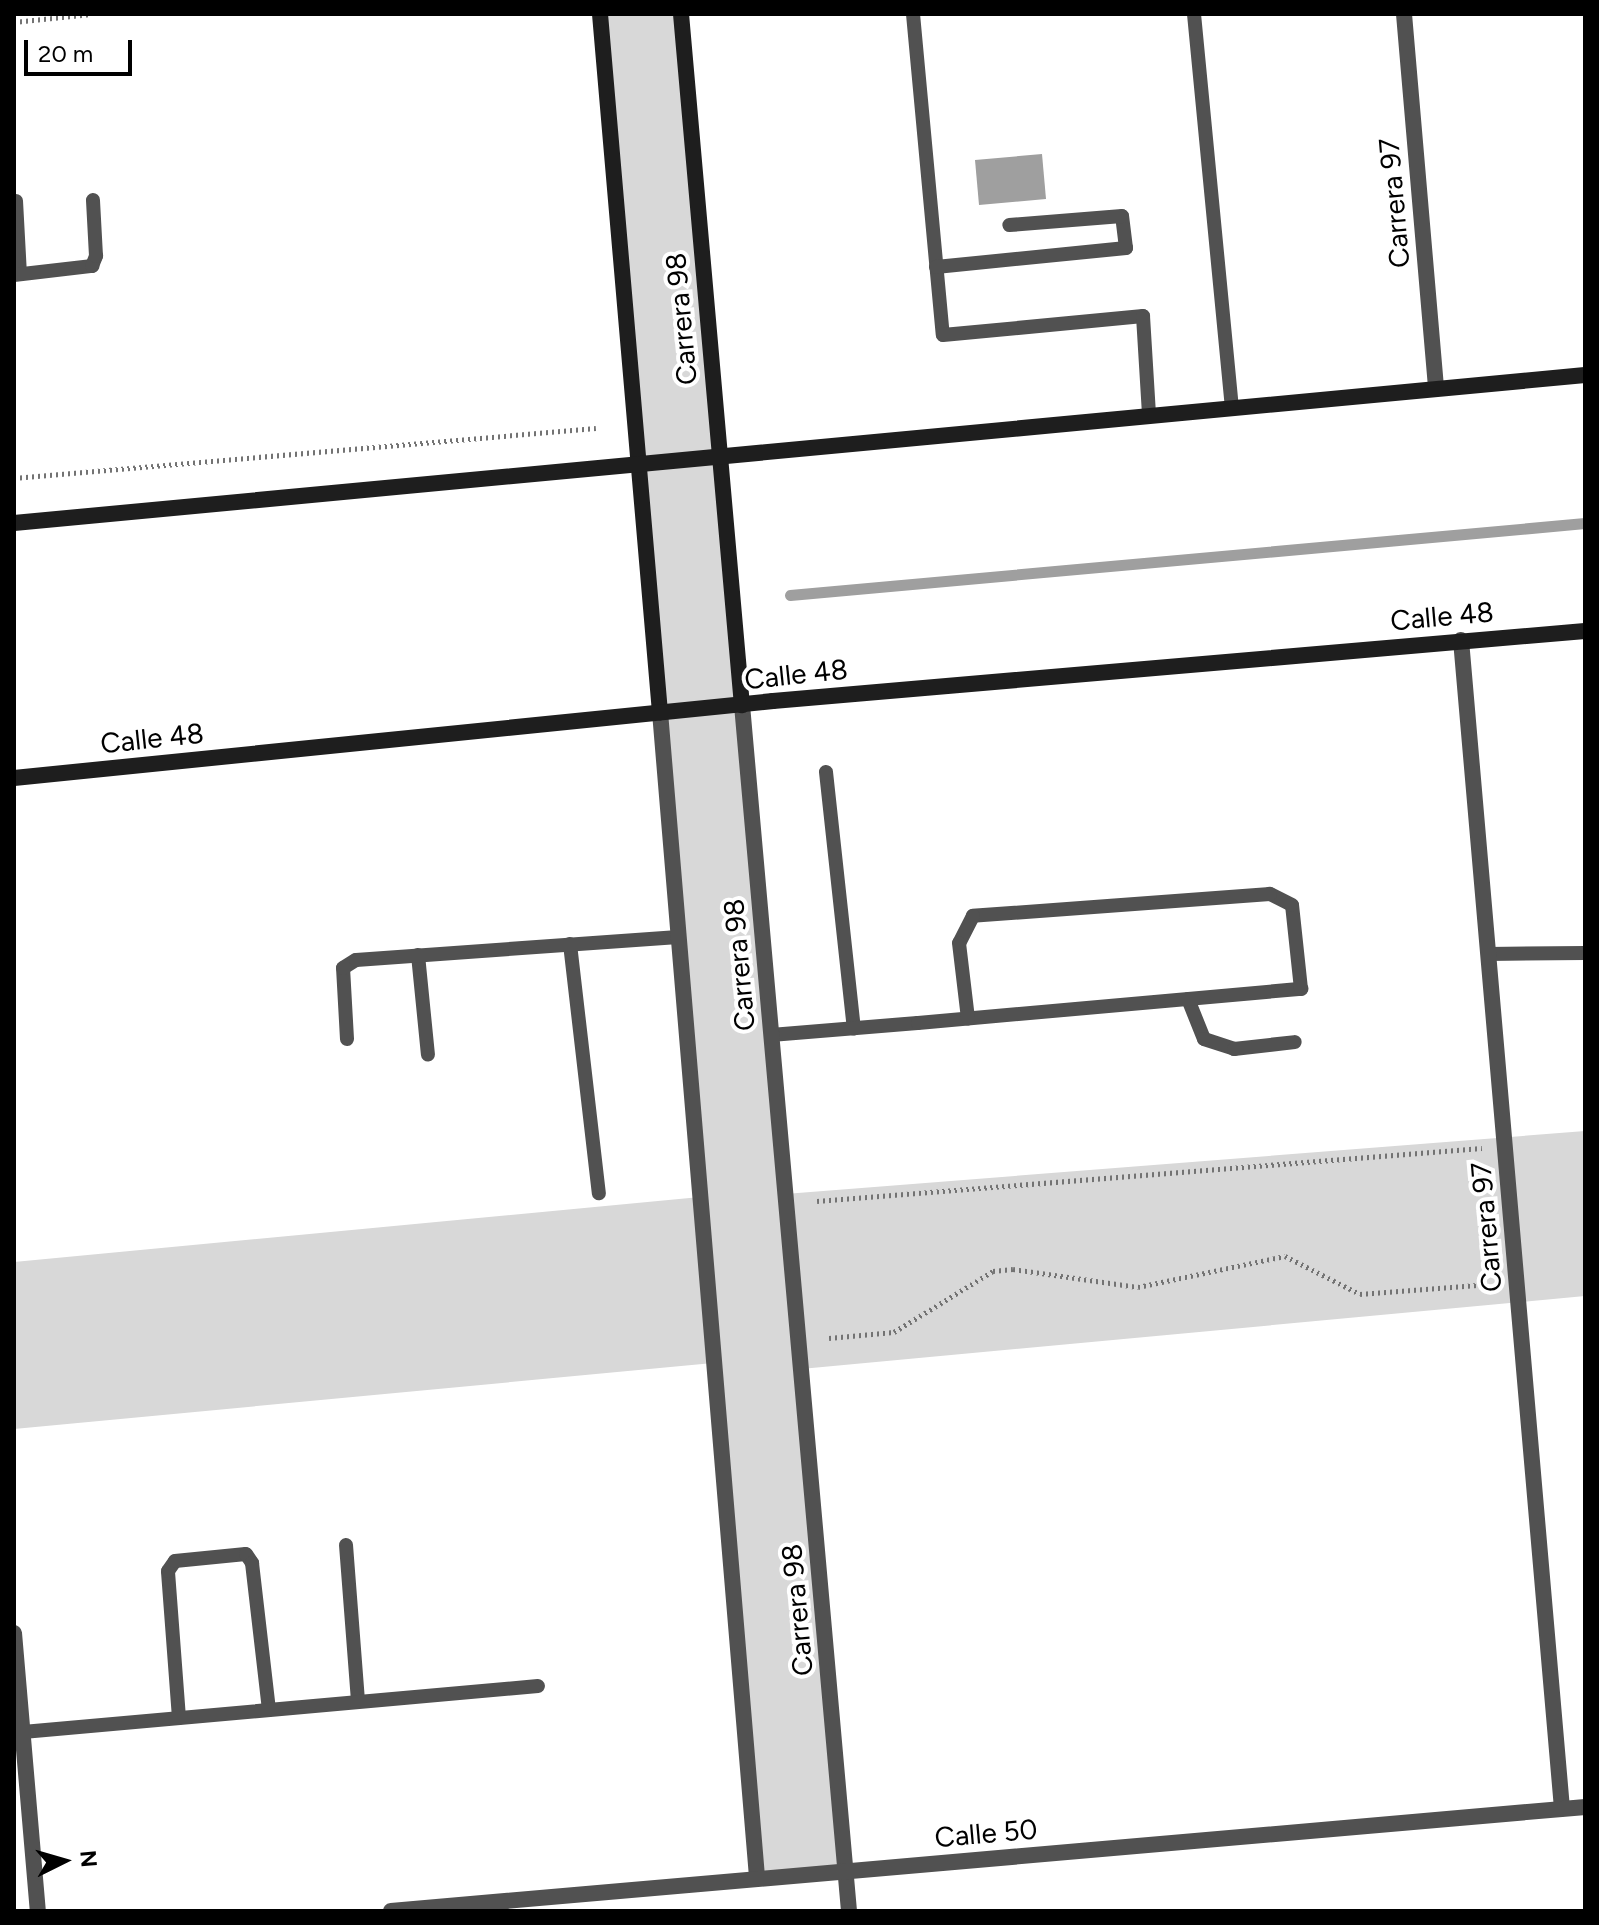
<!DOCTYPE html>
<html>
<head>
<meta charset="utf-8">
<style>
	body { margin:0 }
	#map { position:relative; width:1599px; height:1925px; overflow:hidden; background:#fff; font-family:Figtree,sans-serif }
	div>[style] { position:absolute }
	[style*='--x'] { left:calc(var(--x)*1px); top:calc(var(--y)*1px); width:calc(var(--w)*1px); rotate:calc(var(--a)*1deg) }
	.green>* { inset:0; background:#d8d8d8 }
	.water>* { inset:0; background:#9f9f9f }
	.stream>* { height:11px; margin:-5.5px; padding:0 5.5px; transform-origin:5.5px; border-radius:5.5px; background:#9f9f9f }
	.path>* { height:5px; margin-top:-2.5px; transform-origin:0; background:repeating-linear-gradient(90deg,#737373 0 2px,transparent 0 6px) }
	.lane>* { height:14px; margin:-7px; padding:0 7px; transform-origin:7px; border-radius:7px; background:#515151 }
	.street>* { height:16px; margin:-8px; padding:0 8px; transform-origin:8px; border-radius:8px; background:#515151 }
	.secondary>* { height:16px; margin:-8px; padding:0 8px; transform-origin:8px; border-radius:8px; background:#1e1e1e }
	span { translate:-50% -50%; white-space:nowrap; text-align:center; line-height:1.15; -webkit-text-stroke:8px #fff; paint-order:stroke }
	.street-label { font-size:28px; color:#000 }
	.frame { position:absolute; inset:0; border:16px solid #000; pointer-events:none }
	.north { position:absolute; left:24px; top:1821px; width:80px; height:80px; -webkit-text-stroke:6px #fff; paint-order:stroke; rotate:85deg; font-size:22px; font-weight:700; line-height:32px; text-align:center; color:#000 }
	.north::after { content:''; display:block; margin:auto; width:28px; height:36px; background:#000; clip-path:polygon(50% 0,100% 100%,50% 72%,0 100%) }
	.scale { position:absolute; left:24px; top:40px; width:108px; height:36px; box-sizing:border-box; border:4px solid #000; border-top:0; padding-left:10px; font-size:24px; line-height:28px; white-space:nowrap; color:#000; -webkit-text-stroke:6px #fff; paint-order:stroke }
</style>
</head>
<body>
<div id="map">
	<div class="green">
		<i style="clip-path:polygon(600px 14px,681px 14px,785px 1194px,1585px 1131px,1585px 1296px,801px 1369px,846px 1871px,757px 1877px,713px 1363px,14px 1429px,14px 1262px,700px 1197px)"></i>
	</div>
	<div class="water">
		<i style="clip-path:polygon(1042px 154px,1046px 199px,979px 205px,975px 160px)"></i>
	</div>
	<div class="stream">
		<i style="--x:790;--y:595;--w:798;--a:-5.17"></i>
	</div>
	<div class="path">
		<i style="--x:14;--y:22;--w:78;--a:-5.9"></i>
		<i style="--x:14;--y:478;--w:584;--a:-4.91"></i>
		<i style="--x:817;--y:1201;--w:667;--a:-4.56"></i>
		<i style="--x:829;--y:1338;--w:65;--a:-5.3"></i>
		<i style="--x:894;--y:1332;--w:116;--a:-31.6"></i>
		<i style="--x:993;--y:1271;--w:20;--a:-6"></i>
		<i style="--x:1013;--y:1269;--w:126;--a:8.2"></i>
		<i style="--x:1138;--y:1287;--w:150;--a:-11.9"></i>
		<i style="--x:1285;--y:1256;--w:84;--a:26.9"></i>
		<i style="--x:1360;--y:1294;--w:131;--a:-4.4"></i>
	</div>
	<div class="lane">
		<i style="--x:913;--y:14;--w:322;--a:84.7"></i>
		<i style="--x:943;--y:335;--w:201;--a:-5.4"></i>
		<i style="--x:1143;--y:316;--w:99;--a:86.5"></i>
		<i style="--x:1194;--y:14;--w:394;--a:84.5"></i>
		<i style="--x:16;--y:201;--w:73;--a:86.9"></i>
		<i style="--x:936;--y:267;--w:191;--a:-5.7"></i>
		<i style="--x:1126;--y:248;--w:32;--a:-97"></i>
		<i style="--x:1122;--y:216;--w:113;--a:175.4"></i>
		<i style="--x:14;--y:275;--w:79;--a:-6.6"></i>
		<i style="--x:92;--y:266;--w:11;--a:-68"></i>
		<i style="--x:96;--y:256;--w:56;--a:-93.1"></i>
		<i style="--x:826;--y:772;--w:258;--a:83.8"></i>
		<i style="--x:570;--y:944;--w:251;--a:83.4"></i>
		<i style="--x:1488;--y:954;--w:97;--a:-0.6"></i>
		<i style="--x:418;--y:955;--w:100;--a:84.3"></i>
		<i style="--x:1188;--y:999;--w:43;--a:68.2"></i>
		<i style="--x:1204;--y:1039;--w:32;--a:18"></i>
		<i style="--x:1234;--y:1049;--w:61;--a:-6.5"></i>
		<i style="--x:771;--y:1035;--w:147;--a:-4.7"></i>
		<i style="--x:918;--y:1023;--w:385;--a:-5.1"></i>
		<i style="--x:1301;--y:989;--w:84;--a:-96.1"></i>
		<i style="--x:1292;--y:905;--w:25;--a:-153"></i>
		<i style="--x:1270;--y:894;--w:298;--a:175.8"></i>
		<i style="--x:973;--y:916;--w:30;--a:117"></i>
		<i style="--x:959;--y:943;--w:76;--a:83.2"></i>
		<i style="--x:347;--y:1039;--w:71;--a:-93.2"></i>
		<i style="--x:343;--y:968;--w:15;--a:-32"></i>
		<i style="--x:356;--y:960;--w:323;--a:-4.1"></i>
		<i style="--x:346;--y:1545;--w:157;--a:85.6"></i>
		<i style="--x:179;--y:1718;--w:147;--a:-94.3"></i>
		<i style="--x:168;--y:1571;--w:12;--a:-55"></i>
		<i style="--x:175;--y:1561;--w:71;--a:-5.6"></i>
		<i style="--x:246;--y:1554;--w:11;--a:56"></i>
		<i style="--x:252;--y:1563;--w:148;--a:83.4"></i>
		<i style="--x:23;--y:1732;--w:517;--a:-5.1"></i>
	</div>
	<div class="street">
		<i style="--x:1404;--y:14;--w:375;--a:85.1"></i>
		<i style="--x:1461;--y:640;--w:1173;--a:85.06"></i>
		<i style="--x:742;--y:705;--w:1211;--a:84.93"></i>
		<i style="--x:660;--y:712;--w:1169;--a:85.24"></i>
		<i style="--x:14;--y:1633;--w:279;--a:85.1"></i>
		<i style="--x:391;--y:1911;--w:1199;--a:-4.98"></i>
	</div>
	<div class="secondary">
		<i style="--x:600;--y:14;--w:701;--a:85.09"></i>
		<i style="--x:681;--y:14;--w:694;--a:84.96"></i>
		<i style="--x:14;--y:523;--w:1578;--a:-5.38"></i>
		<i style="--x:14;--y:778;--w:763;--a:-5.79"></i>
		<i style="--x:773;--y:701;--w:815;--a:-4.93"></i>
	</div>
	<div class="street-label">
		<span style="left:1394px;top:203px;rotate:-95deg">Carrera 97</span>
		<span style="left:681px;top:319px;rotate:-95deg">Carrera 98</span>
		<span style="left:1442px;top:616px;rotate:-5deg">Calle 48</span>
		<span style="left:796px;top:674px;rotate:-6deg">Calle 48</span>
		<span style="left:152px;top:738px;rotate:-6deg">Calle 48</span>
		<span style="left:739px;top:965px;rotate:-95deg">Carrera 98</span>
		<span style="left:1486px;top:1227px;rotate:-95deg">Carrera 97</span>
		<span style="left:797px;top:1610px;rotate:-95deg">Carrera 98</span>
		<span style="left:986px;top:1833px;rotate:-5deg">Calle 50</span>
	</div>
	<div class="frame"></div>
	<div class="north">N</div>
	<div class="scale">20 m</div>
</div>
</body>
</html>
